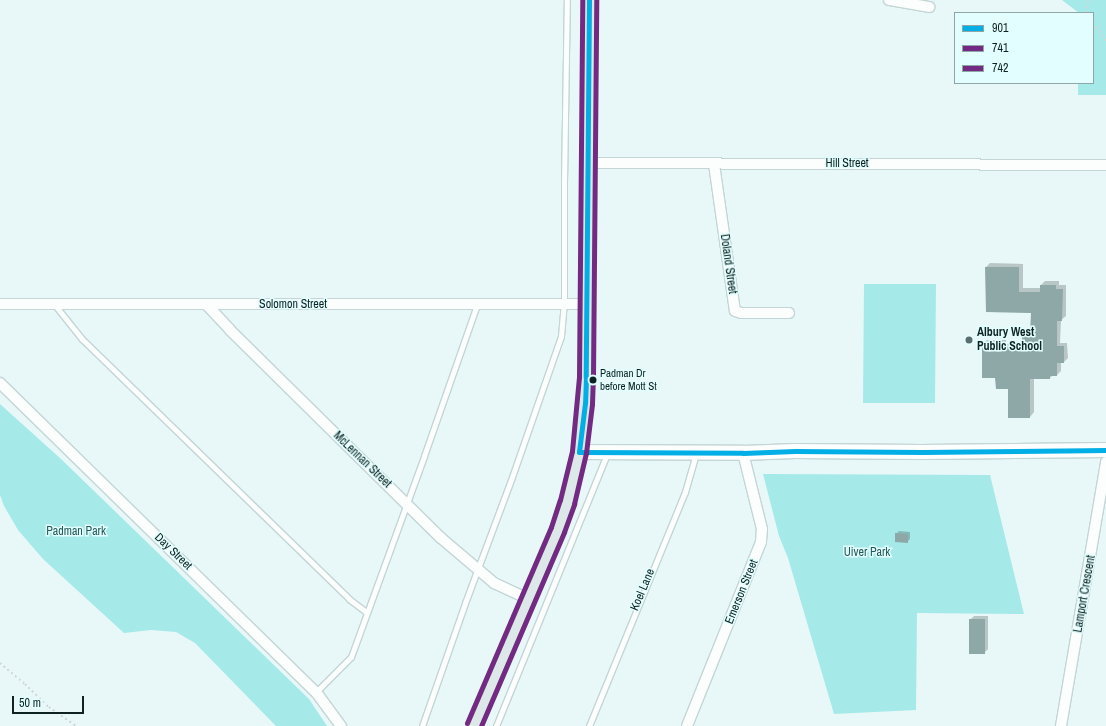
<!DOCTYPE html>
<html>
<head>
<meta charset="utf-8">
<style>
	body { margin:0 }
	#map { position:relative; width:1106px; height:726px; overflow:hidden; background:#e8f8f8; font-family:"Archivo Narrow",sans-serif }
	div>[style] { position:absolute }
	[style*='--x'] { left:calc(var(--x)*1px); top:calc(var(--y)*1px); width:calc(var(--w)*1px); rotate:calc(var(--a)*1deg) }
	.green>* { inset:0; background:#a5e9e9 }
	.shadow>* { inset:0; background:#0003 }
	.building>* { inset:0; background:#8ea8a8 }
	.path>* { height:1.5px; margin-top:-0.75px; transform-origin:0; background:repeating-linear-gradient(90deg,#d1d6d6 0 2px,transparent 0 5px) }
	.roads { filter:drop-shadow(1px 0 #c4d5d5) drop-shadow(-1px 0 #c4d5d5) drop-shadow(0 1px #c4d5d5) drop-shadow(0 -1px #c4d5d5) }
	.lane>* { height:5px; margin:-2.5px; padding:0 2.5px; transform-origin:2.5px; border-radius:2.5px; background:#fcfefe }
	.street>* { height:10px; margin:-5px; padding:0 5px; transform-origin:5px; border-radius:5px; background:#fcfefe }
	.secondary>* { height:14px; margin:-7px; padding:0 7px; transform-origin:7px; border-radius:7px; background:#fcfefe }
	.primary>* { height:15px; margin:-7.5px; padding:0 7.5px; transform-origin:7.5px; border-radius:7.5px; background:#dde8e8 }
	.bus-1>* { height:5px; margin:-2.5px; padding:0 2.5px; transform-origin:2.5px; border-radius:2.5px; background:#01aee5 }
	.bus-2>* { height:5px; margin:-2.5px; padding:0 2.5px; transform-origin:2.5px; border-radius:2.5px; background:#732a82 }
	.bus-3>* { height:5px; margin:-2.5px; padding:0 2.5px; transform-origin:2.5px; border-radius:2.5px; background:#732a82 }
	.dots>* { width:11px; height:11px; translate:-50% -50%; box-sizing:border-box; border:2px solid #e2fefe; border-radius:50% }
	span { translate:-50% -50%; white-space:nowrap; text-align:center; line-height:1.15; -webkit-text-stroke:3px #e2fefe; paint-order:stroke }
	.bus-label { font-size:11px; color:#0f2222 }
	.left { translate:0 -50%; text-align:left }
	.street-label { font-size:12px; color:#0f2222 }
	.poi-label { font-size:12px; color:#0f2222; font-weight:700 }
	.park-label { font-size:12px; color:#245858 }
	.legend { position:absolute; left:954px; top:12px; width:140px; height:72px; box-sizing:border-box; background:#e2fefe; border:1px solid #8ea6a6; margin:0; padding:5px 7px; list-style:none; font-size:12px; color:#0f2222 }
	.legend li { display:flex; align-items:center; gap:8px; height:20px }
	.legend b { width:20px; border:1px solid #8ea6a6 }
	.scale { position:absolute; left:12px; top:696px; width:72px; height:18px; box-sizing:border-box; border:2px solid #0f2222; border-top:0; padding-left:5px; font-size:12px; line-height:14px; white-space:nowrap; color:#0f2222; -webkit-text-stroke:3px #e2fefe; paint-order:stroke }
</style>
</head>
<body>
<div id="map">
	<div class="green">
		<i style="clip-path:polygon(1062px 0,1106px 0,1106px 95px,1078px 95px,1078px 83px,1093px 83px,1093px 13px,1079px 13px)"></i>
		<i style="clip-path:polygon(864px 284px,936px 284px,935px 403px,863px 403px)"></i>
		<i style="clip-path:polygon(0 404px,61px 459px,309px 699px,327px 726px,276px 726px,195px 643px,176px 632px,151px 630px,124px 633px,43px 559px,18px 530px,4px 506px,0 495px)"></i>
		<i style="clip-path:polygon(763px 474px,990px 475px,1024px 614px,917px 613px,916px 710px,834px 714px,788px 558px,779px 536px)"></i>
	</div>
	<div class="shadow">
		<i style="clip-path:polygon(990px 263px,1023px 264px,1023px 288px,1041px 288px,1041px 285px,1045px 281px,1059px 281px,1059px 285px,1066px 285px,1066px 316px,1061px 320px,1060px 343px,1067px 343px,1068px 358px,1064px 362px,1061px 362px,1061px 371px,1057px 375px,1053px 375px,1050px 378px,1034px 378px,1034px 412px,1030px 417px,1009px 388px,996px 377px,983px 344px,987px 340px,1006px 340px,1006px 344px,1022px 344px,1023px 342px,1023px 334px,1028px 330px,1031px 330px,1032px 312px,986px 267px)"></i>
		<i style="clip-path:polygon(899px 531px,910px 532px,910px 539px,907px 542px,896px 534px)"></i>
		<i style="clip-path:polygon(974px 616px,988px 616px,988px 649px,984px 653px,970px 620px)"></i>
	</div>
	<div class="building">
		<i style="clip-path:polygon(985px 267px,1019px 267px,1019px 292px,1040px 292px,1040px 285px,1056px 285px,1056px 289px,1063px 289px,1062px 321px,1057px 321px,1057px 346px,1064px 346px,1064px 363px,1057px 363px,1057px 376px,1050px 376px,1050px 379px,1030px 379px,1030px 418px,1008px 418px,1008px 389px,996px 389px,995px 378px,982px 378px,982px 343px,1003px 343px,1003px 347px,1017px 347px,1022px 342px,1022px 334px,1030px 334px,1031px 313px,986px 312px)"></i>
		<i style="clip-path:polygon(895px 533px,908px 534px,908px 543px,895px 542px)"></i>
		<i style="clip-path:polygon(969px 619px,985px 619px,985px 654px,969px 654px)"></i>
	</div>
	<div class="path">
		<i style="--x:1086;--y:13;--w:13;--a:-81"></i>
		<i style="--x:1093;--y:23;--w:22;--a:54"></i>
		<i style="--x:0;--y:663;--w:33;--a:40"></i>
		<i style="--x:25;--y:684;--w:33;--a:44"></i>
		<i style="--x:49;--y:707;--w:33;--a:35"></i>
	</div>
	<div class="roads">
		<div class="lane">
			<i style="--x:54;--y:304;--w:45;--a:51.3"></i>
			<i style="--x:82;--y:339;--w:373;--a:44.2"></i>
			<i style="--x:349;--y:599;--w:21;--a:37"></i>
			<i style="--x:316;--y:692;--w:49;--a:-45"></i>
			<i style="--x:351;--y:657;--w:214;--a:-70"></i>
			<i style="--x:424;--y:456;--w:160;--a:-70.7"></i>
			<i style="--x:422;--y:726;--w:130;--a:-70.7"></i>
			<i style="--x:465;--y:603;--w:134;--a:-69.5"></i>
			<i style="--x:512;--y:477;--w:149;--a:-70.8"></i>
			<i style="--x:561;--y:336;--w:32;--a:-85"></i>
			<i style="--x:564;--y:304;--w:122;--a:-90"></i>
			<i style="--x:564;--y:182;--w:182;--a:-89.1"></i>
			<i style="--x:496;--y:726;--w:294;--a:-67.8"></i>
			<i style="--x:589;--y:726;--w:253;--a:-67.7"></i>
			<i style="--x:685;--y:492;--w:40;--a:-74"></i>
		</div>
		<div class="street">
			<i style="--x:889;--y:0;--w:41;--a:9.9"></i>
			<i style="--x:588;--y:163;--w:518;--a:0.22"></i>
			<i style="--x:714;--y:164;--w:148;--a:81.9"></i>
			<i style="--x:735;--y:311;--w:6;--a:18"></i>
			<i style="--x:741;--y:313;--w:48;--a:0"></i>
			<i style="--x:0;--y:304;--w:587;--a:0"></i>
			<i style="--x:207;--y:305;--w:34;--a:47"></i>
			<i style="--x:230;--y:330;--w:296;--a:44.6"></i>
			<i style="--x:441;--y:538;--w:70;--a:40.3"></i>
			<i style="--x:494;--y:583;--w:38;--a:25"></i>
			<i style="--x:0;--y:383;--w:442;--a:44.4"></i>
			<i style="--x:316;--y:692;--w:42;--a:53.7"></i>
			<i style="--x:687;--y:726;--w:198;--a:-68.1"></i>
			<i style="--x:761;--y:542;--w:13;--a:-86"></i>
			<i style="--x:762;--y:529;--w:78;--a:-104"></i>
			<i style="--x:1061;--y:726;--w:268;--a:-80.3"></i>
		</div>
		<div class="secondary">
			<i style="--x:579;--y:452;--w:164;--a:0.3"></i>
			<i style="--x:743;--y:453;--w:52;--a:-2.2"></i>
			<i style="--x:795;--y:451;--w:127;--a:0.5"></i>
			<i style="--x:922;--y:452;--w:184;--a:-0.6"></i>
		</div>
		<div class="primary">
			<i style="--x:473;--y:726;--w:215;--a:-66.7"></i>
			<i style="--x:558;--y:529;--w:28;--a:-72"></i>
			<i style="--x:567;--y:502;--w:51;--a:-76.5"></i>
			<i style="--x:579;--y:452;--w:49;--a:-83"></i>
			<i style="--x:585;--y:403;--w:26;--a:-88"></i>
			<i style="--x:586;--y:377;--w:377;--a:-89.5"></i>
		</div>
	</div>
	<div class="bus-1">
		<i style="--x:589;--y:0;--w:377;--a:90.5"></i>
		<i style="--x:586;--y:377;--w:26;--a:92"></i>
		<i style="--x:585;--y:403;--w:49;--a:97"></i>
		<i style="--x:579;--y:452;--w:164;--a:0.3"></i>
		<i style="--x:743;--y:453;--w:52;--a:-2.2"></i>
		<i style="--x:795;--y:451;--w:127;--a:0.5"></i>
		<i style="--x:922;--y:452;--w:184;--a:-0.6"></i>
	</div>
	<div class="bus-2">
		<i style="--x:481;--y:726;--w:211;--a:-66.8"></i>
		<i style="--x:564;--y:532;--w:30;--a:-70"></i>
		<i style="--x:574;--y:504;--w:52;--a:-76.8"></i>
		<i style="--x:586;--y:453;--w:49;--a:-83"></i>
		<i style="--x:592;--y:404;--w:27;--a:-88"></i>
		<i style="--x:593;--y:377;--w:377;--a:-89.5"></i>
	</div>
	<div class="bus-3">
		<i style="--x:467;--y:723;--w:213;--a:-66.8"></i>
		<i style="--x:551;--y:527;--w:28;--a:-72"></i>
		<i style="--x:560;--y:500;--w:50;--a:-76.2"></i>
		<i style="--x:572;--y:451;--w:74;--a:-84.6"></i>
		<i style="--x:579;--y:377;--w:377;--a:-89.5"></i>
	</div>
	<div class="dots">
		<i style="left:969px;top:340px;background:#5b6d6d"></i>
		<i style="left:593px;top:380px;background:#0f2222"></i>
	</div>
	<div class="bus-label">
		<span class="left" style="left:600px;top:380px">Padman Dr<br>before Mott St</span>
	</div>
	<div class="street-label">
		<span style="left:847px;top:164px">Hill Street</span>
		<span style="left:728px;top:264px;rotate:82deg">Doland Street</span>
		<span style="left:293px;top:305px">Solomon Street</span>
		<span style="left:362px;top:460px;rotate:44deg">McLennan Street</span>
		<span style="left:173px;top:552px;rotate:44deg">Day Street</span>
		<span style="left:643px;top:590px;rotate:-67deg">Koel Lane</span>
		<span style="left:742px;top:592px;rotate:-68deg">Emerson Street</span>
		<span style="left:1085px;top:594px;rotate:-80deg">Lamport Crescent</span>
	</div>
	<div class="poi-label">
		<span class="left" style="left:977px;top:340px">Albury West<br>Public School</span>
	</div>
	<div class="park-label">
		<span style="left:76px;top:532px">Padman Park</span>
		<span style="left:867px;top:553px">Uiver Park</span>
	</div>
	<ul class="legend">
	<li><b style="height:5px;background:#01aee5"></b>901</li>
	<li><b style="height:5px;background:#732a82"></b>741</li>
	<li><b style="height:5px;background:#732a82"></b>742</li>
	</ul>
	<div class="scale">50 m</div>
</div>
</body>
</html>
